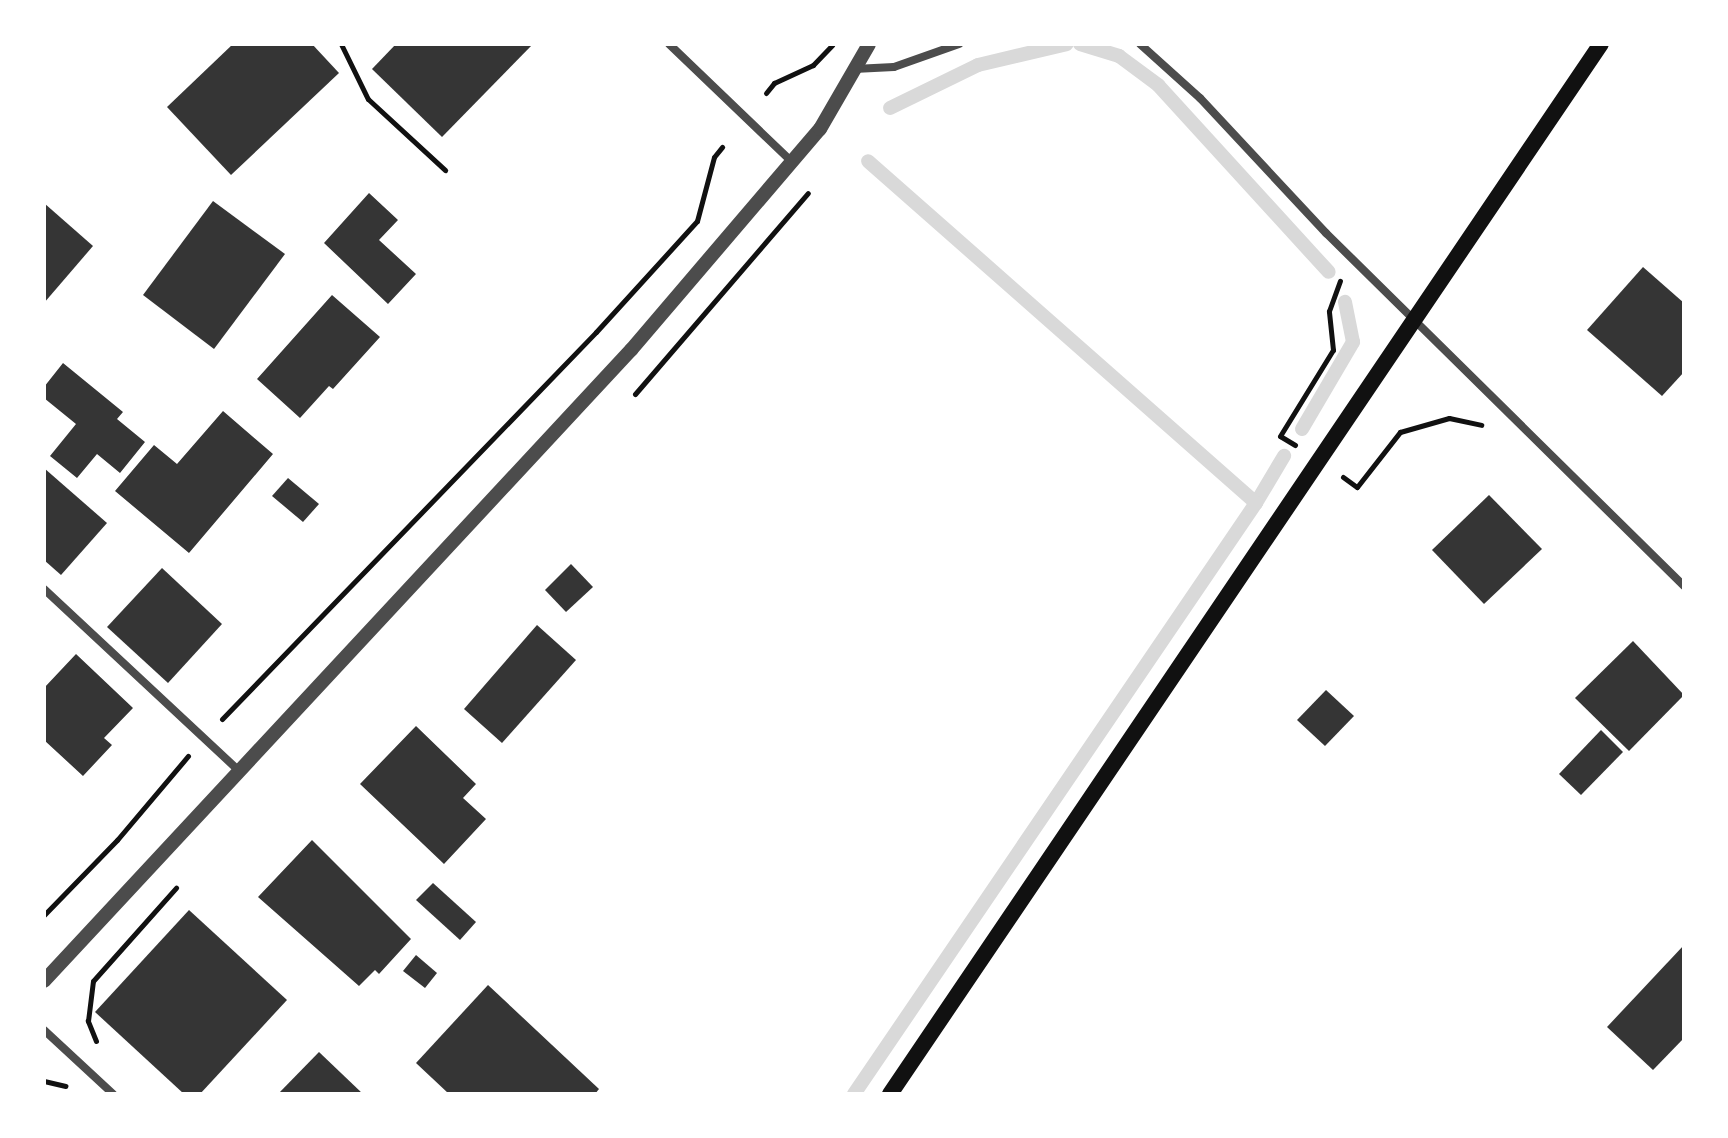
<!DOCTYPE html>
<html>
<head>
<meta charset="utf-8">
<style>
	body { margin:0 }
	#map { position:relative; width:1728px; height:1138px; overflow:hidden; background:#fff; font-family:"Source Sans 3",sans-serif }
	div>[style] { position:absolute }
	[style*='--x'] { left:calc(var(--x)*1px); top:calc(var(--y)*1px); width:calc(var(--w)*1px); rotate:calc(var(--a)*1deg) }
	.stream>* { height:14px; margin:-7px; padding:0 7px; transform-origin:7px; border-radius:7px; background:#d9d9d9 }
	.building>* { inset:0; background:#353535 }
	.path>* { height:5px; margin:-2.5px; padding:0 2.5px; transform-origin:2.5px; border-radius:2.5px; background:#111 }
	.minor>* { height:8px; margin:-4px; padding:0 4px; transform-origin:4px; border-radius:4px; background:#4c4c4c }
	.tertiary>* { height:14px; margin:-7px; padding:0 7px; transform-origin:7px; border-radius:7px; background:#4c4c4c }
	.secondary>* { height:16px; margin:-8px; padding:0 8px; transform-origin:8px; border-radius:8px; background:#111 }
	span { translate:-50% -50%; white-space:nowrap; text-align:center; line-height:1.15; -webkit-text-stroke:6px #fff; paint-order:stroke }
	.frame { position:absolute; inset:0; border:46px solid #fff; pointer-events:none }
</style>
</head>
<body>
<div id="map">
	<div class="stream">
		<i style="--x:1080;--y:44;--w:41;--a:17.1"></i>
		<i style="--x:1119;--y:56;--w:49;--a:36.6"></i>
		<i style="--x:1158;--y:85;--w:253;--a:47.6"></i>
		<i style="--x:890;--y:108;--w:98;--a:-26"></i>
		<i style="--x:978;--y:65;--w:91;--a:-13.3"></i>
		<i style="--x:1302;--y:429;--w:101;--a:-59.6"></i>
		<i style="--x:1353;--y:342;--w:41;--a:-101.3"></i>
		<i style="--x:1256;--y:503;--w:55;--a:-59.2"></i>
		<i style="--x:854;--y:1094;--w:715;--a:-55.78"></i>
		<i style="--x:1256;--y:503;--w:517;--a:-138.61"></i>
	</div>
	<div class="building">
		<i style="clip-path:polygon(233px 44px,312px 44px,339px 73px,231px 175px,167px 107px)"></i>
		<i style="clip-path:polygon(396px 44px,533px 44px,442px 137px,372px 69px)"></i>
		<i style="clip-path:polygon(369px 193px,398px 220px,379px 240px,416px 274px,388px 304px,324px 243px)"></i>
		<i style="clip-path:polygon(213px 201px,285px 254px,214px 349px,143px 295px)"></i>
		<i style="clip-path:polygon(44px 203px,93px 246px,44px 303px)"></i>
		<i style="clip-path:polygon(1643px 267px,1684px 303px,1684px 372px,1662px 396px,1587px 330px)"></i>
		<i style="clip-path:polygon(332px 295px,380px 337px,333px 389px,329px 386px,300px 418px,257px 379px)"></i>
		<i style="clip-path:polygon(63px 363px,123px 412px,117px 419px,145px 442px,120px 473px,97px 454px,77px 478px,50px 456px,76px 424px,44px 398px,44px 387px)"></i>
		<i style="clip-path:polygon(223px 411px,273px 454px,189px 553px,115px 491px,154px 445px,177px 464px)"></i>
		<i style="clip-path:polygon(44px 468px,107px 523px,61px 575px,44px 560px)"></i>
		<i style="clip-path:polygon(288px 478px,319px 504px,303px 522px,272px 496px)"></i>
		<i style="clip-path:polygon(1489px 495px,1542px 549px,1484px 604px,1432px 550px)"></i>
		<i style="clip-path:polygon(571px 564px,593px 587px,566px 612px,545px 590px)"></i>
		<i style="clip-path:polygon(162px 568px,222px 624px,168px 683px,107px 627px)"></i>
		<i style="clip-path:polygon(537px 625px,576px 660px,502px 743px,464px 709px)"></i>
		<i style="clip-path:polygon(1633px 641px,1684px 695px,1629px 751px,1575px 698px)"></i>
		<i style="clip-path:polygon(76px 654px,133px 708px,104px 738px,112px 745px,83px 776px,44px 740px,44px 688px)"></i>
		<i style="clip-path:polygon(1326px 690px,1354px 716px,1325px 746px,1297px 720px)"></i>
		<i style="clip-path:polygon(416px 726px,476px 784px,463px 798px,486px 819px,444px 864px,360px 784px)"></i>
		<i style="clip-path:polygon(1601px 730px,1623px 752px,1581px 795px,1559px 774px)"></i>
		<i style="clip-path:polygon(312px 840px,411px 939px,379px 974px,375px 970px,359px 986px,258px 897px)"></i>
		<i style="clip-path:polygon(433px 883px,476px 922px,460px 940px,416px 900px)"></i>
		<i style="clip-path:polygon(189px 910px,287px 1000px,200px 1094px,184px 1094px,95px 1012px)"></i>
		<i style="clip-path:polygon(1684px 945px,1684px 1038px,1653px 1070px,1607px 1027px)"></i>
		<i style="clip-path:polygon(416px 955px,437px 973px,425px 988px,403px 971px)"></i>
		<i style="clip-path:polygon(488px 985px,599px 1089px,595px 1094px,449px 1094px,416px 1063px)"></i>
		<i style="clip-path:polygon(319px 1052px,363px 1094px,278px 1094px)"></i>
	</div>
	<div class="path">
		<i style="--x:341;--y:44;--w:61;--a:63.9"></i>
		<i style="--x:368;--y:99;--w:105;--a:42.7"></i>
		<i style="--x:766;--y:93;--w:13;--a:-51"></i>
		<i style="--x:774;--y:83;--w:43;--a:-24.8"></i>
		<i style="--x:813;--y:65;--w:28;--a:-46"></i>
		<i style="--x:635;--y:394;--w:265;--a:-49.3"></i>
		<i style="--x:1295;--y:445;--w:17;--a:-149"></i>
		<i style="--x:1280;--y:436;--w:101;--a:-58.4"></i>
		<i style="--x:1333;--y:350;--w:39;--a:-96"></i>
		<i style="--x:1329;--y:311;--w:32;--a:-70"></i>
		<i style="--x:1343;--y:477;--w:17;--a:36"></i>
		<i style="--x:1357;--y:487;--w:70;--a:-52"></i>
		<i style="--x:1400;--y:432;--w:51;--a:-15.9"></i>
		<i style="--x:1449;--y:418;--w:33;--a:12"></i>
		<i style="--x:222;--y:719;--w:538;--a:-45.98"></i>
		<i style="--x:596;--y:332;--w:150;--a:-47.7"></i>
		<i style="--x:697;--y:221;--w:66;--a:-75.1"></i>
		<i style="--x:714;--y:157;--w:13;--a:-51"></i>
		<i style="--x:44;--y:915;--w:105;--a:-45.8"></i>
		<i style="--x:117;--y:840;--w:110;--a:-49.8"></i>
		<i style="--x:96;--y:1041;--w:22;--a:-112"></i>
		<i style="--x:88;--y:1021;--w:40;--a:-82.9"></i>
		<i style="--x:93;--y:981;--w:125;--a:-48.3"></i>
		<i style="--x:44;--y:1081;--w:22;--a:13"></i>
	</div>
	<div class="minor">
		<i style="--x:669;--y:44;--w:170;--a:43.8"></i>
		<i style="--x:1140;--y:44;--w:81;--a:42"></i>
		<i style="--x:1200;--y:98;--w:185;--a:47"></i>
		<i style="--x:1326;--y:233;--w:503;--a:44.6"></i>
		<i style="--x:854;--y:69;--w:40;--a:-2.9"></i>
		<i style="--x:894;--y:67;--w:69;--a:-19.5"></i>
		<i style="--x:44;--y:589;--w:265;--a:43"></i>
		<i style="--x:44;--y:1030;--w:94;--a:42.8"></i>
	</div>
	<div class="tertiary">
		<i style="--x:44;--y:981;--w:862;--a:-47.07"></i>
		<i style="--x:631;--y:350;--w:291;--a:-49.5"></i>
		<i style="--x:820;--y:129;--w:98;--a:-60"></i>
	</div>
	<div class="secondary">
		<i style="--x:890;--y:1094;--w:1268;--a:-55.9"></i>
	</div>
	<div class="frame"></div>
</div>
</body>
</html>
